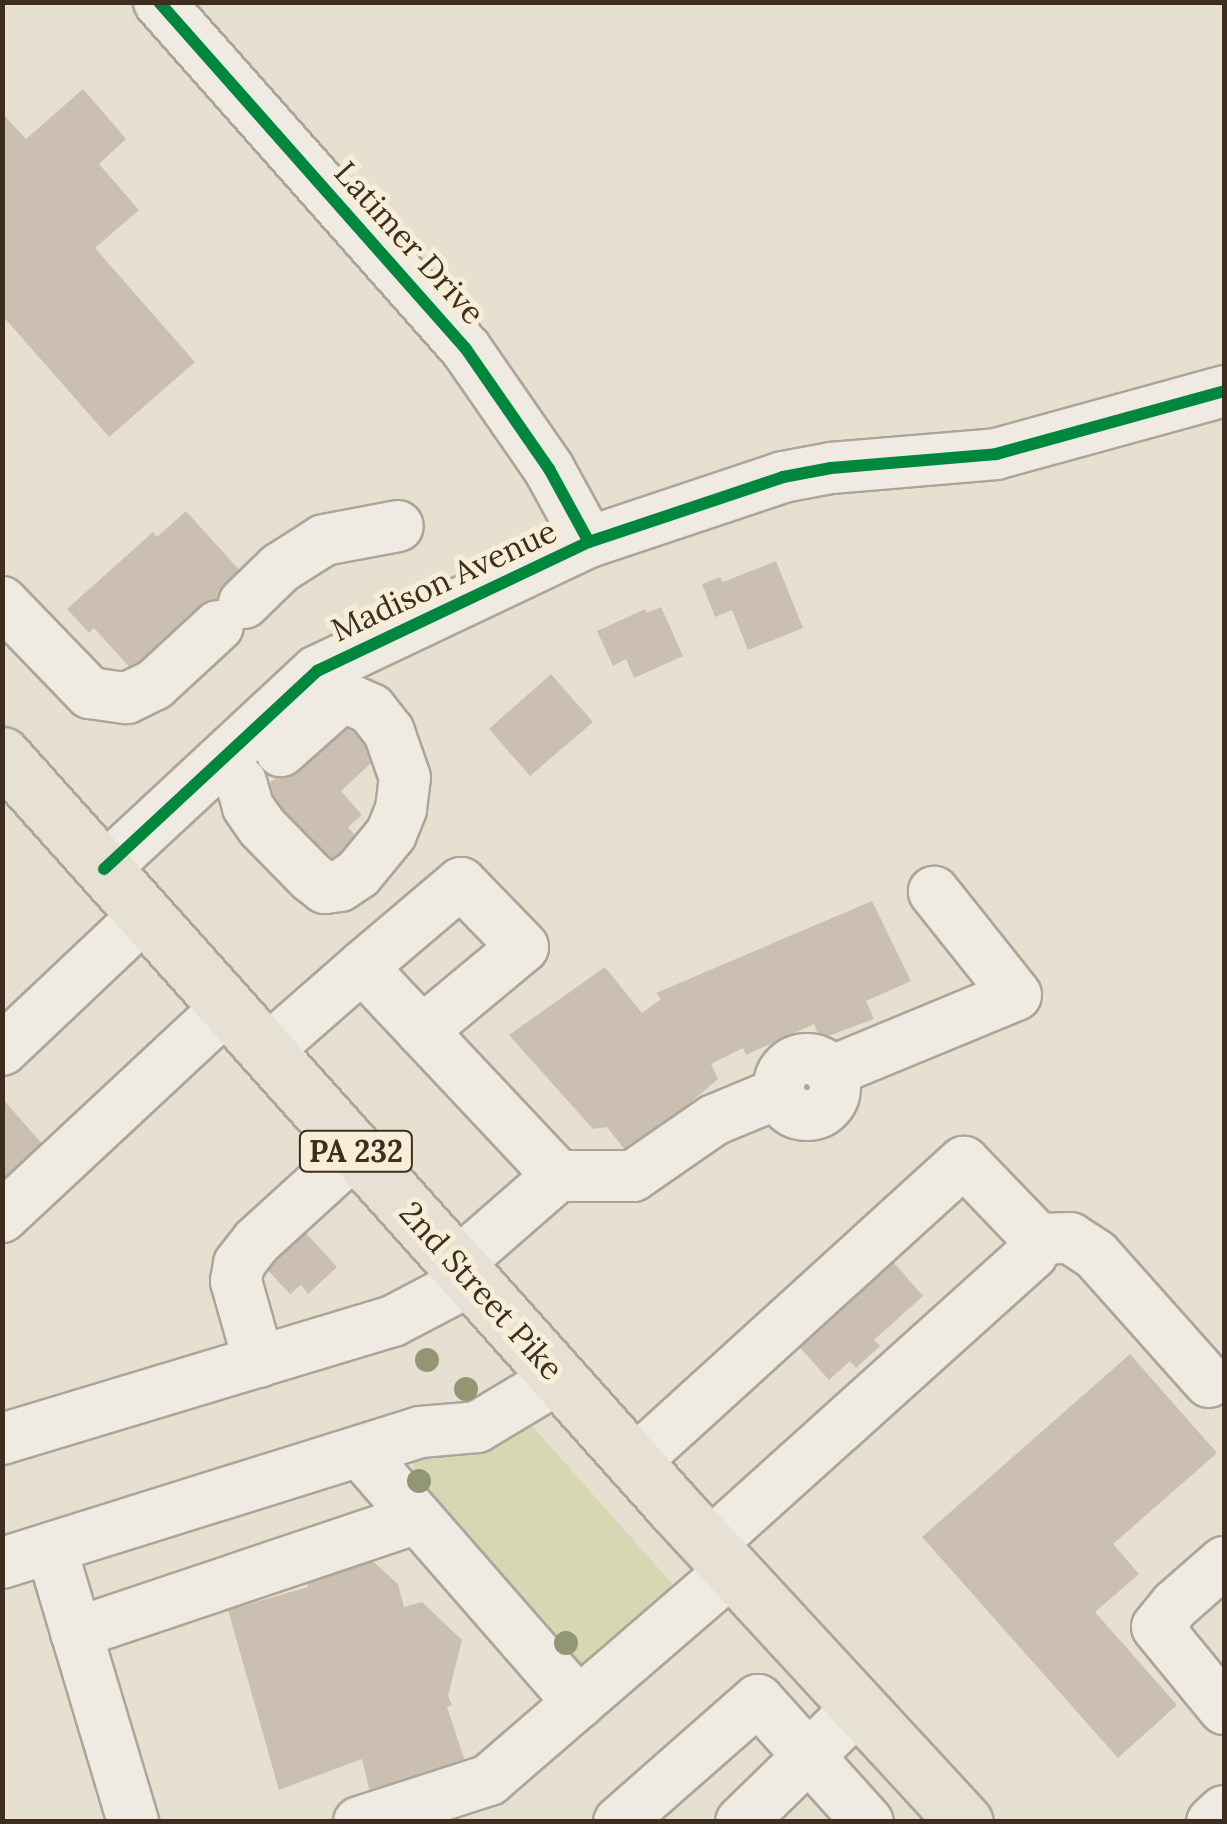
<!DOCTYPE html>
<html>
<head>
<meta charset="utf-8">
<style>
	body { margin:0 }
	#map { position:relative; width:1227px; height:1824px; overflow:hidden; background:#e7e0d1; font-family:Lora,serif }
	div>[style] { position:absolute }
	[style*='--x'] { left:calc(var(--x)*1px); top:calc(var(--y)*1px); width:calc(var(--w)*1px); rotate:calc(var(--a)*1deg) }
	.green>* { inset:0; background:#d6d7b3 }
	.building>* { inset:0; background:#cbbfb2 }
	.roads { filter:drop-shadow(2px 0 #ada599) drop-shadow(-2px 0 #ada599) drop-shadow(0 2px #ada599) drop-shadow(0 -2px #ada599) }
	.minor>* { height:50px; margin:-25px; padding:0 25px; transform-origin:25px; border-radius:25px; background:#efebe3 }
	.minor>.ring { margin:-25px; padding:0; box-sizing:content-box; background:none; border:50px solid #efebe3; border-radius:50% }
	.major>* { height:55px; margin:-27.5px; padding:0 27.5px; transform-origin:27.5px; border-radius:27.5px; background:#e6e1d4 }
	.cycleway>* { height:12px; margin:-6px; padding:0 6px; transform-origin:6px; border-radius:6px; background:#00873e }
	.trees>* { width:24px; height:24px; margin:-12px; border-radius:50%; background:#929673 }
	span { translate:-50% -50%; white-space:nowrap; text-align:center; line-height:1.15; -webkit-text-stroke:10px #f7eed8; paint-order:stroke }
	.shield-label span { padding:2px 8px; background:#f7eed8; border:2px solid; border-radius:8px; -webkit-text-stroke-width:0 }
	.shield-label { font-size:30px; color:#3d2e20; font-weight:700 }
	.street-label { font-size:32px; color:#3d2e20 }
	.frame { position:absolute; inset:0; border:5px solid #3d2e20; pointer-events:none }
</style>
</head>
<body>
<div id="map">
	<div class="green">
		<i style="clip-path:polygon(526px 1419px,676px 1588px,582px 1671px,411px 1481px,415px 1457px)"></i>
	</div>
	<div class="building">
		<i style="clip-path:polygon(83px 89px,126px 139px,99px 164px,139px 210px,95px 248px,195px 362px,109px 437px,2px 315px,2px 113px,26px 139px)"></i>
		<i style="clip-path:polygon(186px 511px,242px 573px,244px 603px,202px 608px,132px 670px,94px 628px,89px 633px,67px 609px,153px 532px,157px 537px)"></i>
		<i style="clip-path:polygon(776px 561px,803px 628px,748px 650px,732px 610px,715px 617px,702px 584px,720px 577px,723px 582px)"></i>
		<i style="clip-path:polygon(661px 607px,683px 656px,634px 678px,626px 659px,613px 666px,597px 631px,645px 609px,647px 613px)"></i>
		<i style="clip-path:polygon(551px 674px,593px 722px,530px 776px,489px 729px)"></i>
		<i style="clip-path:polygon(347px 714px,382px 753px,341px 791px,362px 815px,348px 827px,362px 843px,329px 872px,254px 797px)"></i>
		<i style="clip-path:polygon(872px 901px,911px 981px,866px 1001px,874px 1019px,820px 1039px,814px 1024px,746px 1055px,743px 1048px,711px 1064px,718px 1079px,629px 1155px,607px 1127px,593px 1129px,509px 1035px,605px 967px,642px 1013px,661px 999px,656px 993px)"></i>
		<i style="clip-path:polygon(2px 1098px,51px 1154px,2px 1197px)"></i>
		<i style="clip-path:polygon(292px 1218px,337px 1267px,308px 1294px,301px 1285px,290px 1294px,253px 1254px)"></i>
		<i style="clip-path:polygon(889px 1257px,923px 1296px,874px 1340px,880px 1346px,856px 1368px,850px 1361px,829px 1380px,795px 1342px)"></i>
		<i style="clip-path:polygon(1130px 1354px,1217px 1453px,1113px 1544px,1139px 1574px,1095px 1612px,1177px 1705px,1118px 1758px,922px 1537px)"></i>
		<i style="clip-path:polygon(367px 1556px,398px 1584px,404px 1607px,422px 1602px,462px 1640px,448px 1696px,452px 1705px,447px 1707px,469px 1774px,372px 1801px,362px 1759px,279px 1790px,228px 1610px,308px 1587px,304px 1574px)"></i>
	</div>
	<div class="roads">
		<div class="minor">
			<i style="--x:159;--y:2;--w:463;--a:48.5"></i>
			<i style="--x:466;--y:349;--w:146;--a:55.3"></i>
			<i style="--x:549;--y:469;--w:83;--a:61.3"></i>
			<i style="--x:2;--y:602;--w:127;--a:46"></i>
			<i style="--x:90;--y:693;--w:37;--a:8"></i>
			<i style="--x:127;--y:698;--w:30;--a:-26"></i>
			<i style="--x:154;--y:685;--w:87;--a:-42.7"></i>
			<i style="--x:244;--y:603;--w:50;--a:-44.2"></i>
			<i style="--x:280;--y:568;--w:52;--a:-32.5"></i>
			<i style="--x:324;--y:540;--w:75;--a:-10.7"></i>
			<i style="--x:241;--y:782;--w:26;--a:74"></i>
			<i style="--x:248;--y:807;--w:24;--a:55"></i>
			<i style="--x:262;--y:827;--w:70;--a:45.6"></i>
			<i style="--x:311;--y:877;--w:18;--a:38"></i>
			<i style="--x:325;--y:888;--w:15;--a:-8"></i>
			<i style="--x:340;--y:886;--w:22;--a:-34"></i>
			<i style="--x:358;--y:874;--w:52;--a:-50.5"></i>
			<i style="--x:391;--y:834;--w:27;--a:-68"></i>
			<i style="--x:401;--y:809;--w:31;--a:-83"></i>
			<i style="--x:405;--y:778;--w:49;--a:-109.2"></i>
			<i style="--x:389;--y:732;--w:29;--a:-128"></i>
			<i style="--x:371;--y:709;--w:27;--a:-156"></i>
			<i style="--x:346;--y:698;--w:13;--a:153"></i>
			<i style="--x:334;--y:704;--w:71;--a:138.4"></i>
			<i style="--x:104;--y:869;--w:291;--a:-42.9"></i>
			<i style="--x:317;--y:671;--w:301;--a:-25.4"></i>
			<i style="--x:589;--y:542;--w:205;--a:-18.5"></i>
			<i style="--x:783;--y:477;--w:49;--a:-10.6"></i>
			<i style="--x:831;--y:468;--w:166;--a:-4.8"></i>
			<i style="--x:996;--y:454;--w:237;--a:-15.4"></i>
			<i style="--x:422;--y:1031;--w:131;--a:-39.7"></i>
			<i style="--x:523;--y:947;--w:89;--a:-134.1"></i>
			<i style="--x:461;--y:883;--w:130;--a:139.7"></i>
			<i style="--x:362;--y:967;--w:287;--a:46.8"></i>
			<i style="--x:2;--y:1050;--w:197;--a:-43.4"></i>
			<i style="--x:266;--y:1051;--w:128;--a:-41.2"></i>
			<i class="ring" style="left:779px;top:1059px;width:6px;height:6px"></i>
			<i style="--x:830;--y:1072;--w:201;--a:-22.5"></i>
			<i style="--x:1016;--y:995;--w:132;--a:-128.5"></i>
			<i style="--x:2;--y:1217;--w:308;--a:-43"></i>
			<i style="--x:457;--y:1264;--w:134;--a:-41.1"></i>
			<i style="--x:558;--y:1176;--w:75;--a:0"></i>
			<i style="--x:633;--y:1176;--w:98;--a:-34.7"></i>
			<i style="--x:714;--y:1120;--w:70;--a:-22.6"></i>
			<i style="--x:259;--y:1362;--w:84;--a:-105.9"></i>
			<i style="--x:236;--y:1281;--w:17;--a:-80"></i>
			<i style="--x:239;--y:1264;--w:29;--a:-52"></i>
			<i style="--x:257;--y:1241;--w:134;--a:-42.3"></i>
			<i style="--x:2;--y:1439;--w:408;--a:-16.8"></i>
			<i style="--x:393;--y:1321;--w:88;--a:-27.7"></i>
			<i style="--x:360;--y:1452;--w:333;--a:48.9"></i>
			<i style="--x:634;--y:1462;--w:446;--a:-42.3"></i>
			<i style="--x:964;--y:1162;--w:107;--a:46.1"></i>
			<i style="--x:1038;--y:1239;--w:32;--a:-2"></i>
			<i style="--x:1070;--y:1238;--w:31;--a:33"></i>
			<i style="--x:1096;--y:1255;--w:170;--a:48.3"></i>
			<i style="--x:709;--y:1545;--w:435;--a:-42"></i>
			<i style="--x:1032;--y:1254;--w:16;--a:-68"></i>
			<i style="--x:51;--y:1548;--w:286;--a:73.3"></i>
			<i style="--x:1224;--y:1562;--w:65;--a:138.7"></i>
			<i style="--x:1175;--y:1605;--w:28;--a:129"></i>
			<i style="--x:1157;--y:1627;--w:106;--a:50.7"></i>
			<i style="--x:2;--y:1563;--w:438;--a:-17.4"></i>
			<i style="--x:420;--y:1432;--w:57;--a:-5"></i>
			<i style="--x:477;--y:1427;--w:96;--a:-30.9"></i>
			<i style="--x:76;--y:1633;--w:360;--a:-18.6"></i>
			<i style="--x:359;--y:1822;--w:137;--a:-17.9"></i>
			<i style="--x:489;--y:1780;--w:321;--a:-40.8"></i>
			<i style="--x:619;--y:1822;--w:185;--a:-41.3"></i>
			<i style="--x:758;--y:1700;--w:164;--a:48"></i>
			<i style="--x:741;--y:1822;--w:165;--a:-44.3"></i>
			<i style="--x:1212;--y:1822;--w:16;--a:-43"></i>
		</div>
		<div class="major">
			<i style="--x:2;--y:755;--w:1007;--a:48.22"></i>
			<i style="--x:673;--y:1506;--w:430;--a:47.3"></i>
		</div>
	</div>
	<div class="cycleway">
		<i style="--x:159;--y:2;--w:463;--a:48.5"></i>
		<i style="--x:466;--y:349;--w:146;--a:55.3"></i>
		<i style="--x:549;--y:469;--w:83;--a:61.3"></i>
		<i style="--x:104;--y:869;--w:291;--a:-42.9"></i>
		<i style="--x:317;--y:671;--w:301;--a:-25.4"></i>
		<i style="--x:589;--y:542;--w:205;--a:-18.5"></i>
		<i style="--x:783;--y:477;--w:49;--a:-10.6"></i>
		<i style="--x:831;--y:468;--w:166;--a:-4.8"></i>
		<i style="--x:996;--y:454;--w:237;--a:-15.4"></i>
	</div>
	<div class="trees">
		<i style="left:427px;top:1360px"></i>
		<i style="left:466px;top:1389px"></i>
		<i style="left:419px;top:1481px"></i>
		<i style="left:566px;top:1643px"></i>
	</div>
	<div class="shield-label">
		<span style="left:356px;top:1151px">PA 232</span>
	</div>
	<div class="street-label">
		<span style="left:409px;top:243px;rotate:48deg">Latimer Drive</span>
		<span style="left:444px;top:581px;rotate:-25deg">Madison Avenue</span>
		<span style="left:481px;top:1291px;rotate:48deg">2nd Street Pike</span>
	</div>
	<div class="frame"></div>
</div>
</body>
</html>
